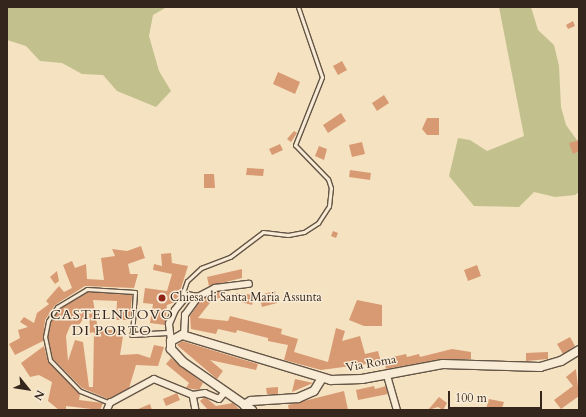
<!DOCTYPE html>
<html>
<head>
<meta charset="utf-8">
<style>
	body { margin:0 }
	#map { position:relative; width:586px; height:417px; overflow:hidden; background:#f5e2c1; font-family:Cardo,serif }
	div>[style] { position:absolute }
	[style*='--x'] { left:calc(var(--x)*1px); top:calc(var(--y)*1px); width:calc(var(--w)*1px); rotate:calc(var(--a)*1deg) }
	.green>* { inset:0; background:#c2c18e }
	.building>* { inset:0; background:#d89a73 }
	.roads { filter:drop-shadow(1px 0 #655546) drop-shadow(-1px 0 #655546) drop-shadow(0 1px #655546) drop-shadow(0 -1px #655546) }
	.service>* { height:3px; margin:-1.5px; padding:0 1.5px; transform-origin:1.5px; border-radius:1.5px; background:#f8ecd7 }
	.pedestrian>* { height:4px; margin:-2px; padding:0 2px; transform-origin:2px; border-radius:2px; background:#f8ecd7 }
	.minor>* { height:5.5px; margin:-2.75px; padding:0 2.75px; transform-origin:2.75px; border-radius:2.75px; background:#f8ecd7 }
	.secondary>* { height:8px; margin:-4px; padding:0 4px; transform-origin:4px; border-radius:4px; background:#f8ecd7 }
	.dots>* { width:11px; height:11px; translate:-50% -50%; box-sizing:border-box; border:2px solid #f8ecd7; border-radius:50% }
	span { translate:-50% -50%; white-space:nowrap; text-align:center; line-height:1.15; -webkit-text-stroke:3px #f8ecd7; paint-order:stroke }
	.poi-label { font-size:12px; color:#35261d }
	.left { translate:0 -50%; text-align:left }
	.street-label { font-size:12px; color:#35261d }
	.quarter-label { font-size:14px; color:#35261d; letter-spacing:1px }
	.frame { position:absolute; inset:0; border:8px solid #35261d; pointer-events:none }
	.north { position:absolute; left:8px; top:369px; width:40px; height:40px; -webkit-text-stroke:3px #f8ecd7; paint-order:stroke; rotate:120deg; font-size:11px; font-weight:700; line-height:16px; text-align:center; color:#35261d }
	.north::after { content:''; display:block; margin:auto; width:14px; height:18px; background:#35261d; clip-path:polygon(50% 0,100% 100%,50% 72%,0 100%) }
	.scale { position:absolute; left:448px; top:391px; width:94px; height:18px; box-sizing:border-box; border:2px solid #35261d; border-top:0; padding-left:5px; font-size:12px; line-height:14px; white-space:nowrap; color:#35261d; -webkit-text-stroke:3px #f8ecd7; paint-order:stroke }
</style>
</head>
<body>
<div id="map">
	<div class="green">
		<i style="clip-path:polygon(7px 7px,167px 7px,153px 15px,149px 36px,159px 71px,171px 91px,156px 107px,117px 91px,103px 75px,82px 74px,62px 63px,40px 61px,26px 46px,7px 40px)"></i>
		<i style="clip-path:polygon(499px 7px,531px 7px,538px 30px,554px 45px,559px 66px,561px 107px,566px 125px,579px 143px,579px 192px,575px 195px,555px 197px,534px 192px,519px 207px,474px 206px,449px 176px,458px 138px,470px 140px,487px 151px,524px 136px)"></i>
	</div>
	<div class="building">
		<i style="clip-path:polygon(573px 21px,575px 26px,568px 29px,566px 25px)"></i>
		<i style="clip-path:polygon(342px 61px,347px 70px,338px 75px,333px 66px)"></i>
		<i style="clip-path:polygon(278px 72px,300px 82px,295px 94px,273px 84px)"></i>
		<i style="clip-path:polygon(384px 95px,389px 103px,377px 111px,372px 103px)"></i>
		<i style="clip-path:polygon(341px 113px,346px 121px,328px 133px,323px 125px)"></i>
		<i style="clip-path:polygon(427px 118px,439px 118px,439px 135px,427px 135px,422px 129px)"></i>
		<i style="clip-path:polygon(294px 131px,297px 133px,291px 142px,287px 139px)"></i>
		<i style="clip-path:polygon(579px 140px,579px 151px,573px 154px,569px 143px)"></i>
		<i style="clip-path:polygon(362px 142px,365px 154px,352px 157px,349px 145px)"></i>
		<i style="clip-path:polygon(280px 144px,283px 150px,272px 155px,269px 149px)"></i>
		<i style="clip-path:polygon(319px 146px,327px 149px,324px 160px,315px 156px)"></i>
		<i style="clip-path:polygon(247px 168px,264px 169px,263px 176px,246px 175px)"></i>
		<i style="clip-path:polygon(350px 170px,371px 173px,370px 180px,349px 177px)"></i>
		<i style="clip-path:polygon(204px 174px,214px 174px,215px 188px,204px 188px)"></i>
		<i style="clip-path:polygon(333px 231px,338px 233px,336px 238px,331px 236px)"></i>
		<i style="clip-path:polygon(141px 246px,145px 258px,128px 264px,130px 274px,138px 274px,134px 288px,85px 286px,55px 305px,45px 320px,43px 341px,15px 355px,9px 344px,20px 338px,18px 330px,28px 327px,20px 322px,24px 317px,34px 323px,37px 313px,49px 304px,46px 301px,59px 286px,64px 292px,72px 288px,63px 265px,72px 261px,75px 268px,86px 264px,87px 279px,104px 280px,101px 258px,115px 256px,112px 249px,127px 251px)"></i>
		<i style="clip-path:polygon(171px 253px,172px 263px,188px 266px,177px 301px,167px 305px,165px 325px,150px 323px,153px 304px,143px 303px,145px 288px,167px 291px,172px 274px,153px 270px,154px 264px,162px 266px,161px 254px)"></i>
		<i style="clip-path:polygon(477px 265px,481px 276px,468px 281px,464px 270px)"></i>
		<i style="clip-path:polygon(242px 269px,242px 278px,209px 286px,207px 277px)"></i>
		<i style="clip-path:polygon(57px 271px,59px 281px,55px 284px,50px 277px)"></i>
		<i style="clip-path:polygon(275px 291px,277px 303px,262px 307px,259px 295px)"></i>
		<i style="clip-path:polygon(evenodd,88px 292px,132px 295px,130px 320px,116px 320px,117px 301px,93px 300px,98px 330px,124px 330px,120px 355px,138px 354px,150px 358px,154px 345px,164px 347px,158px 366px,136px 365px,129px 388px,108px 399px,82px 388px,53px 359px,48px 337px,51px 322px,59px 309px,88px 292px,89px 311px,90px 333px,94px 332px,93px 387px,89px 387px,83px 342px,75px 340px,68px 361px,66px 336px,70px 326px,76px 329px,89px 311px)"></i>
		<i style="clip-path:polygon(216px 292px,221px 292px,221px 298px,213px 299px,198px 318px,228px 321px,230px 316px,282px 329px,281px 334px,298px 339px,294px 352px,328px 362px,336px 328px,345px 331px,342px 341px,360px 336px,365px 354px,378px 351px,381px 362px,321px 370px,284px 360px,288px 345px,268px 341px,268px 338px,237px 330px,236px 333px,218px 329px,216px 334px,191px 329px,190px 316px,201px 300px)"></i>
		<i style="clip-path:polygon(236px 293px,255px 295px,252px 305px,234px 300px)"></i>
		<i style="clip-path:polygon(357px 300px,382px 305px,382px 326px,364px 326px,349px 320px)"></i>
		<i style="clip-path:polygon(570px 337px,575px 346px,563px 354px,557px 344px)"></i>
		<i style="clip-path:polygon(182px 341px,258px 364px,256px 370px,210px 360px,223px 371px,217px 379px,177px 345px)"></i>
		<i style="clip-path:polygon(44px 346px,48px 362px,80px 394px,79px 400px,103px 403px,100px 410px,66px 406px,66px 410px,59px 410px,48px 401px,52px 382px,39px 375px,30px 377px,21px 363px)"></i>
		<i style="clip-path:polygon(452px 349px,471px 352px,471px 359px,442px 359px,386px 369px,384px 359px,406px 354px,407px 357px,419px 354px,420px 357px)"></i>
		<i style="clip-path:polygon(548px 352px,548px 359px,526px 361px,526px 353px)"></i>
		<i style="clip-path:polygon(171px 358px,203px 383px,199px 390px,186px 388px,189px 383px,166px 364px)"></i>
		<i style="clip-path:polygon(576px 369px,579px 396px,561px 409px,554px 400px,573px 386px,566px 377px)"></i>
		<i style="clip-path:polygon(295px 379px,313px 383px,292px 392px)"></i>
		<i style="clip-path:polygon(374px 386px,375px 389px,386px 386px,388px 394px,358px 400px,356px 390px)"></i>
		<i style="clip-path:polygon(278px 387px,278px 394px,267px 394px,266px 388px)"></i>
		<i style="clip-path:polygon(344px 391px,348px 410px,289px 410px,288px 405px)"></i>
		<i style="clip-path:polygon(177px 393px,180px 400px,166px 406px,163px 399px)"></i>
		<i style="clip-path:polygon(205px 397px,216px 406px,233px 403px,240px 410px,208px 410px,200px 401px)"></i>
		<i style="clip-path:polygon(439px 397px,447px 403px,443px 410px,438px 407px,428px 410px)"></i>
		<i style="clip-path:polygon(489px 399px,504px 402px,502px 408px,486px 409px)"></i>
		<i style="clip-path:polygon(150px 404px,152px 410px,136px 410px)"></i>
	</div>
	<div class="roads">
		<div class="service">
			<i style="--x:180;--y:301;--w:21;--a:-71"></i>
			<i style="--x:187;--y:281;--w:19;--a:-43"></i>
			<i style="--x:201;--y:268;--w:31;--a:-21"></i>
			<i style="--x:230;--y:257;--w:41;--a:-37.1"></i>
			<i style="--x:263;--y:232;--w:25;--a:7"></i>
			<i style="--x:288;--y:235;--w:16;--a:-11"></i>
			<i style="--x:304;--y:232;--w:17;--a:-33"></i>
			<i style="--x:318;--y:223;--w:20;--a:-57"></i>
			<i style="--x:329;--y:206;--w:18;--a:-84"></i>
			<i style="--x:331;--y:188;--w:9;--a:-108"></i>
			<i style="--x:328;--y:179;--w:47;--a:-134.1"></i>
			<i style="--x:295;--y:145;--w:73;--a:-68.3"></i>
			<i style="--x:322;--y:77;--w:74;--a:-108.9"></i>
			<i style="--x:110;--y:403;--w:32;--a:-158"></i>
			<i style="--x:80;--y:391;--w:43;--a:-134.1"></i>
			<i style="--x:50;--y:360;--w:24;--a:-102"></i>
			<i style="--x:45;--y:337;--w:16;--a:-79"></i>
			<i style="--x:48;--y:321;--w:17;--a:-57"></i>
			<i style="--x:57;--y:307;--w:35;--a:-31"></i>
			<i style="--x:87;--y:289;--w:48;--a:3.6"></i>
			<i style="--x:135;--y:292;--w:43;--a:94"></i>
		</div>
		<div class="pedestrian">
			<i style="--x:132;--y:335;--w:36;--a:-3"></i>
		</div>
		<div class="minor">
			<i style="--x:184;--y:336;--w:21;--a:-87"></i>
			<i style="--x:185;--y:315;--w:22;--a:-54"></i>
			<i style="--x:198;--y:297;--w:19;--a:-28"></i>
			<i style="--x:215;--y:288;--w:34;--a:-7"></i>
			<i style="--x:171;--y:341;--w:17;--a:-97"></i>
			<i style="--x:169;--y:324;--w:15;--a:-67"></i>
			<i style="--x:175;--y:310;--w:19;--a:-51"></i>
			<i style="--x:187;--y:295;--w:11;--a:10"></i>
			<i style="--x:387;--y:374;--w:37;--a:74"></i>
			<i style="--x:193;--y:395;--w:15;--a:79"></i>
			<i style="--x:107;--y:410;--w:8;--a:-67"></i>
			<i style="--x:110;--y:403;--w:50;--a:-28.6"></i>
			<i style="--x:154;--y:379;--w:42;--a:22.3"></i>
			<i style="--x:193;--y:395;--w:12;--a:-9"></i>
			<i style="--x:205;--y:393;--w:15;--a:23"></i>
			<i style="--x:219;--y:399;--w:9;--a:-49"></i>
		</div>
		<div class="secondary">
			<i style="--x:244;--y:405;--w:8;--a:-30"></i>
			<i style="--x:251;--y:401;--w:47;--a:-3.7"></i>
			<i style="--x:298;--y:398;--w:17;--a:-24"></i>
			<i style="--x:314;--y:391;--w:13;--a:-58"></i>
			<i style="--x:252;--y:410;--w:84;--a:-145.2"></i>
			<i style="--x:183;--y:362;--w:18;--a:-133"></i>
			<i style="--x:171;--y:349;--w:8;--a:-90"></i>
			<i style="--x:171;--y:341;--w:13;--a:-29"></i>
			<i style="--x:182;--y:335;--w:156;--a:16.8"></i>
			<i style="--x:331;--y:380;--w:31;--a:-2"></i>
			<i style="--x:362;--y:379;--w:82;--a:-10.5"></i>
			<i style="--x:443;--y:364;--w:97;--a:1.8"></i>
			<i style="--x:540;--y:367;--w:22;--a:-16"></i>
			<i style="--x:561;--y:361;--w:21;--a:-31"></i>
		</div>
	</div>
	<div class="dots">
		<i style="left:162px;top:298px;background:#8f2418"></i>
	</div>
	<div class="poi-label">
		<span class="left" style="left:170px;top:298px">Chiesa di Santa Maria Assunta</span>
	</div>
	<div class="street-label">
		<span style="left:371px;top:364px;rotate:-10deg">Via Roma</span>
	</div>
	<div class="quarter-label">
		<span style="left:112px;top:323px">CASTELNUOVO<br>DI PORTO</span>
	</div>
	<div class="frame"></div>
	<div class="north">N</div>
	<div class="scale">100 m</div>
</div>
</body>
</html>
